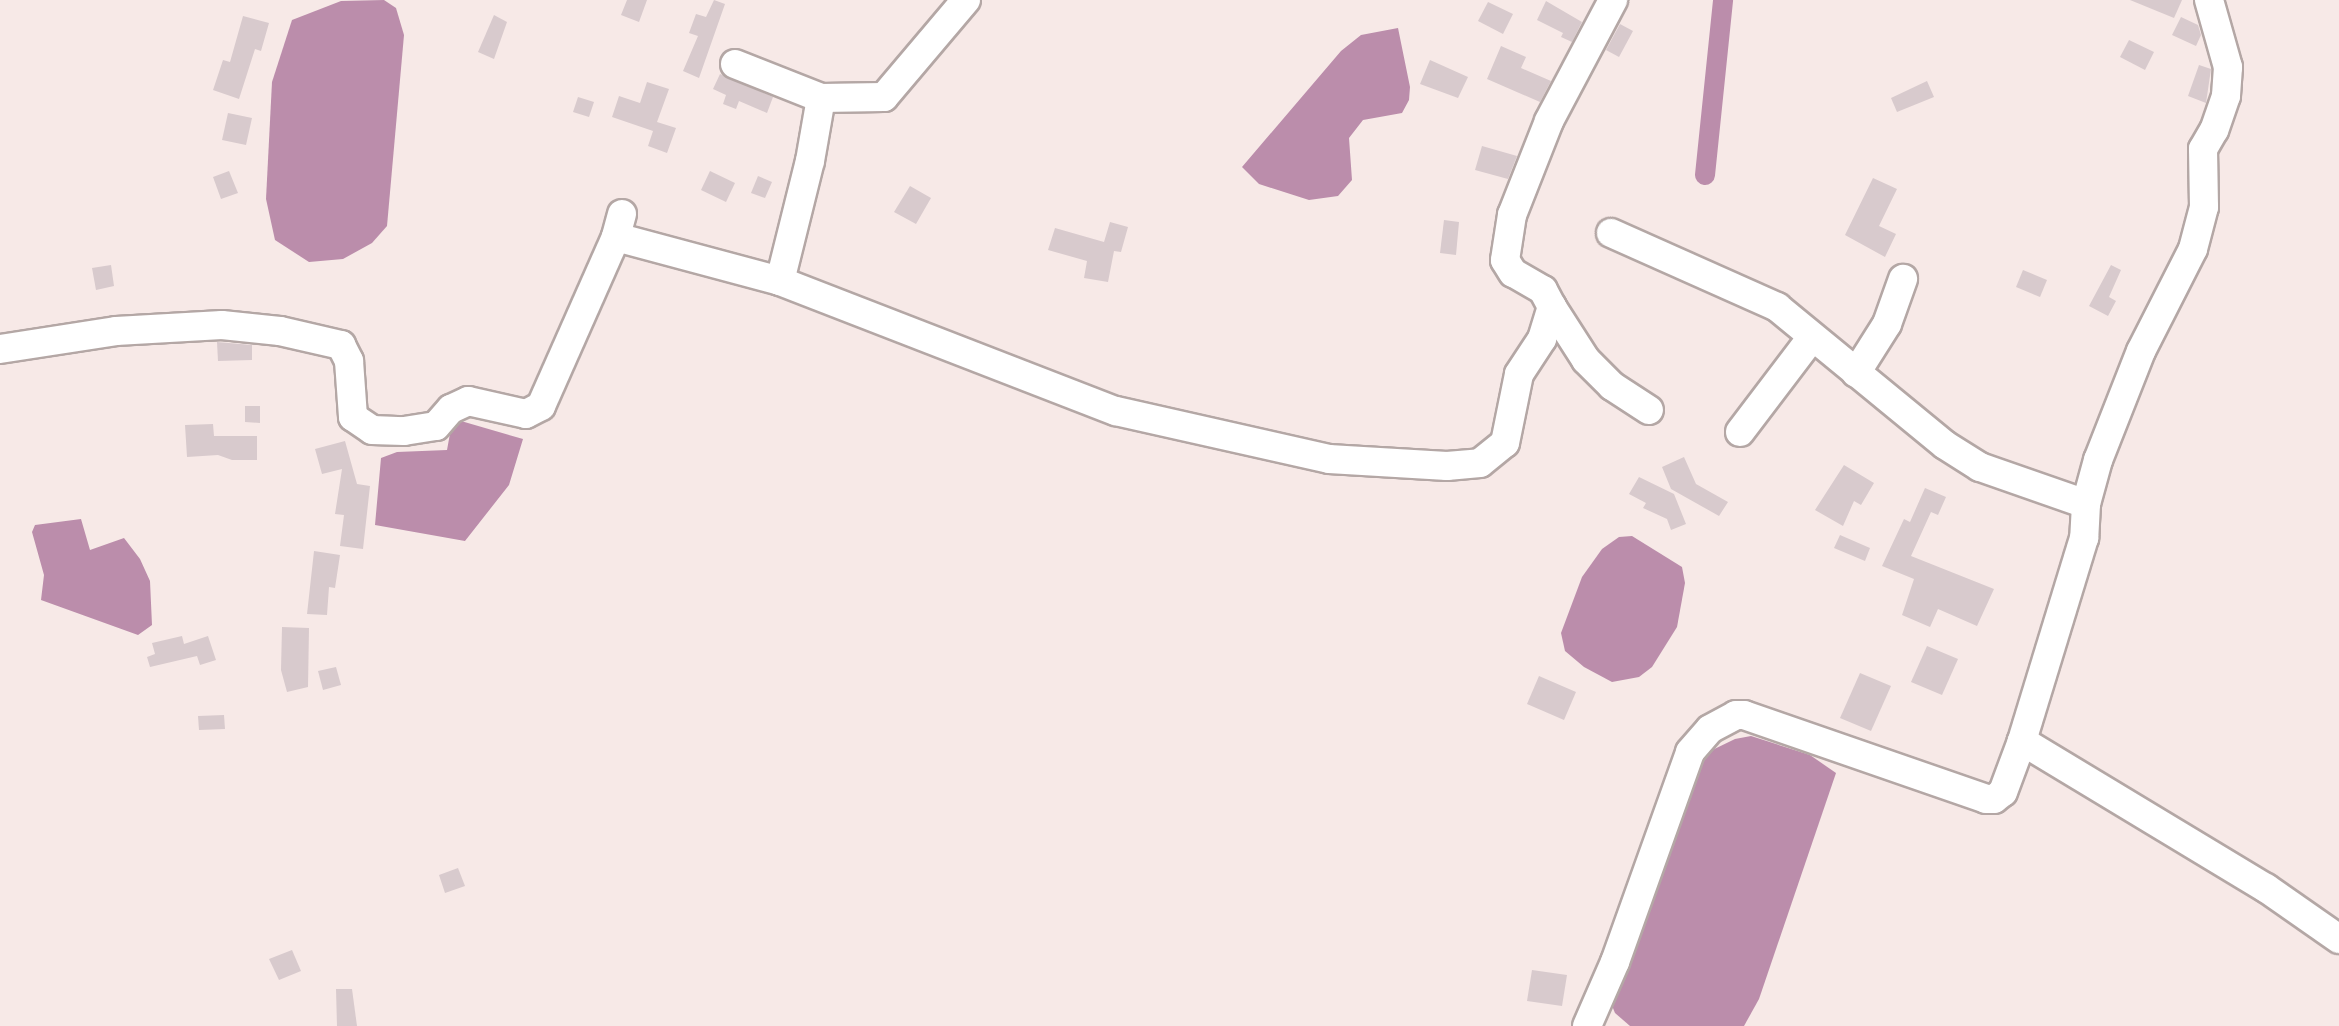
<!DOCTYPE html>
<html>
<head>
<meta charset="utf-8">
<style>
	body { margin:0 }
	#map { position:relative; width:2339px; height:1026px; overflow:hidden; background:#f7e9e7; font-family:"Public Sans",sans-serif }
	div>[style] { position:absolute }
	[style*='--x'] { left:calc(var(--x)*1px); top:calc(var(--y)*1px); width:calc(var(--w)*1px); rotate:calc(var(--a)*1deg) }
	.water>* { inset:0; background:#bb8dab }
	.canal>* { height:20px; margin:-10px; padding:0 10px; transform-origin:10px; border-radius:10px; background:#bb8dab }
	.building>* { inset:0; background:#d8cacd }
	.roads { filter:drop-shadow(2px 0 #b4a7a5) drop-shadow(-2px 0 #b4a7a5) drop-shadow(0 2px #b4a7a5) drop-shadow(0 -2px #b4a7a5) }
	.minor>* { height:28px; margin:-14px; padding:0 14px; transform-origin:14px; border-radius:14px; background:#fff }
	span { translate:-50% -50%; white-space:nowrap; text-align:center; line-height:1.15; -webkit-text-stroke:6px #fff; paint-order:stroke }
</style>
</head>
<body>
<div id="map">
	<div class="water">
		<i style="clip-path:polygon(384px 0,396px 8px,404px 35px,387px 226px,372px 243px,343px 259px,309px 262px,275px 240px,266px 199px,272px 82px,292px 20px,341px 1px)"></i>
		<i style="clip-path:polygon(1398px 28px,1410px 87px,1409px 100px,1402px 113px,1363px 120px,1349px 138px,1352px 180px,1338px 196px,1309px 200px,1259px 184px,1242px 167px,1341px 51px,1361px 35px)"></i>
		<i style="clip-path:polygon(461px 421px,523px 439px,509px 485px,465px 541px,375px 525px,381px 458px,397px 452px,447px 450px,451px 428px)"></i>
		<i style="clip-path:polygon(81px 519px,90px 550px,124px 538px,140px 559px,150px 581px,152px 625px,138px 635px,41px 600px,44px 575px,32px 532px,35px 525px)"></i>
		<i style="clip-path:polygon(1632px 536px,1682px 567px,1685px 583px,1677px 627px,1652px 667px,1639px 677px,1612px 682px,1584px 667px,1565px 651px,1561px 633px,1582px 577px,1602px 549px,1619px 537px)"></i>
		<i style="clip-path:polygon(1751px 736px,1810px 755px,1836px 773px,1759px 999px,1744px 1026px,1630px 1026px,1615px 1013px,1608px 996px,1702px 755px,1735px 739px)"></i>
	</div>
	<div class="canal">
		<i style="--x:1705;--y:175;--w:176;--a:-84.1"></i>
	</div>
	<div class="building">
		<i style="clip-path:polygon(627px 0,647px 0,639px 22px,621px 15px)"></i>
		<i style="clip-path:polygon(714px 0,725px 4px,699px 78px,683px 71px,698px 36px,689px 33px,696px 14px,706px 17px)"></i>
		<i style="clip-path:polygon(2130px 0,2182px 0,2174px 18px)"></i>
		<i style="clip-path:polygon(1546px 1px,1582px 22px,1572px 42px,1561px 37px,1563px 33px,1537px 20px)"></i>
		<i style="clip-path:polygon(1488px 2px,1513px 14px,1503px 34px,1478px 21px)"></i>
		<i style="clip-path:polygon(494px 15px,507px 22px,494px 59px,478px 52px)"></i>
		<i style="clip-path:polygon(243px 16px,269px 23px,261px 51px,255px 49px,239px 99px,213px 90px,223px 60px,230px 62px)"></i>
		<i style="clip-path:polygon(2181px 17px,2198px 25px,2201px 35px,2196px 46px,2172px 35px)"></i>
		<i style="clip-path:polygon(1620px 24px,1633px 31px,1619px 57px,1606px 50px)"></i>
		<i style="clip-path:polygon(2129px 40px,2154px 52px,2145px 70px,2120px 57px)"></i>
		<i style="clip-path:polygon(1501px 46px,1526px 57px,1521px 68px,1551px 81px,1540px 102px,1487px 79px)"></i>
		<i style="clip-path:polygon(1430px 60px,1468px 77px,1458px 98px,1420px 84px)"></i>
		<i style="clip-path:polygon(2199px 65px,2211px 69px,2206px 103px,2188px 96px)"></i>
		<i style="clip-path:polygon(720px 74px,773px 97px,767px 113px,739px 101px,736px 109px,723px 104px,726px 95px,713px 89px)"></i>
		<i style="clip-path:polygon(1927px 81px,1934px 97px,1897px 112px,1891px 98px)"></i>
		<i style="clip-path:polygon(647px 82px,669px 89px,657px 122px,676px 128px,667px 153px,648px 146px,653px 131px,612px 117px,619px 96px,640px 103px)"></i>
		<i style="clip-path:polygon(578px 97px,594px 102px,589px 117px,573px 112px)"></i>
		<i style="clip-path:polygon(228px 113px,252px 118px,246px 145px,222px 140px)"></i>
		<i style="clip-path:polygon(1482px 146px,1517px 156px,1508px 179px,1475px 170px)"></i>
		<i style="clip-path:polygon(229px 171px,238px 193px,221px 199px,213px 177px)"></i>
		<i style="clip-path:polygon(710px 171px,735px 183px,726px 202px,701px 190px)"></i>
		<i style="clip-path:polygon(758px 176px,772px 182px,765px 198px,751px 193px)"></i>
		<i style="clip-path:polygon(1873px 178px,1897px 189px,1879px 226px,1896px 234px,1885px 257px,1845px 235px)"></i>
		<i style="clip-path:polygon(910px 186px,931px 198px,916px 224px,894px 212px)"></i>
		<i style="clip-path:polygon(1444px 220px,1459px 222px,1456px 255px,1440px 253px)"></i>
		<i style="clip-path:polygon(1110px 222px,1128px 227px,1121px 252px,1114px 251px,1108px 282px,1084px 278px,1087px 261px,1048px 250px,1055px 228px,1104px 242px)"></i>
		<i style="clip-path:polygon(111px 265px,114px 286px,96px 290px,92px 268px)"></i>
		<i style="clip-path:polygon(2111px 265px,2121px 270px,2109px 297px,2116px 301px,2108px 316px,2089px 306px)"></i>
		<i style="clip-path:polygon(2023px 270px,2047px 280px,2040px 297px,2016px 287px)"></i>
		<i style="clip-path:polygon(217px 342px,252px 345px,252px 360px,218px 361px)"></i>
		<i style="clip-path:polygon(245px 406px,260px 406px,260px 423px,245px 422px)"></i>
		<i style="clip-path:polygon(213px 424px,214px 436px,257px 436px,257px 460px,232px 460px,218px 455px,187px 457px,185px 425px)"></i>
		<i style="clip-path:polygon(345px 441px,357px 484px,370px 486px,363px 549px,340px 546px,344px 515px,335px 514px,342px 469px,322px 474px,315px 449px)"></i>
		<i style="clip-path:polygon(1684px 457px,1696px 484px,1728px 502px,1719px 516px,1671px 489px,1662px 467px)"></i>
		<i style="clip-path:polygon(1844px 465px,1874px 483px,1861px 505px,1854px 501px,1843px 526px,1815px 510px)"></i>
		<i style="clip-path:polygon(1639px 477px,1674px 494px,1686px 524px,1671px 530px,1667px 519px,1643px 508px,1646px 503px,1629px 494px)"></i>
		<i style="clip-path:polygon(1925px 488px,1946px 497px,1938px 515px,1931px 512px,1911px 556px,1994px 589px,1977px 626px,1938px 609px,1930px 627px,1902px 615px,1914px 579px,1882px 566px,1904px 519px,1910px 522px)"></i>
		<i style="clip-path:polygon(1840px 535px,1870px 548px,1865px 561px,1834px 548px)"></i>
		<i style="clip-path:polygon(314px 551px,340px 555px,335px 588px,329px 587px,327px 615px,307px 614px)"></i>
		<i style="clip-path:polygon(282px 627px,309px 628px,308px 687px,287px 692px,281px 670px)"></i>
		<i style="clip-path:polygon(182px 636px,184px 644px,208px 636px,216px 660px,200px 665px,197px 656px,150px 667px,147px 657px,155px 654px,152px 643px)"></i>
		<i style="clip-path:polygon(1927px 646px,1958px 659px,1942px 695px,1911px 682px)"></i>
		<i style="clip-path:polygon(336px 667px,341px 685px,323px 690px,318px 671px)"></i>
		<i style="clip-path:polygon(1860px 673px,1891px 686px,1871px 731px,1840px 718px)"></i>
		<i style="clip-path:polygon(1539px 676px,1576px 692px,1564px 720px,1527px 704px)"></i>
		<i style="clip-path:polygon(224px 715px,225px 729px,199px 730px,198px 716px)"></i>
		<i style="clip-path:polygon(458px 868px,465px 886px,445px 893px,439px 875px)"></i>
		<i style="clip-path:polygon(292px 950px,301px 971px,279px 980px,269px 959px)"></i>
		<i style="clip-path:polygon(1532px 970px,1567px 975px,1562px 1006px,1527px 1001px)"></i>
		<i style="clip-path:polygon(336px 989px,352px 989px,357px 1026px,337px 1026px)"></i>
	</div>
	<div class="roads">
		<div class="minor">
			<i style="--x:2209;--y:0;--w:70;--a:74.2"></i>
			<i style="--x:2228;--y:67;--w:29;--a:94"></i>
			<i style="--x:2226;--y:96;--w:36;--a:109"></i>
			<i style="--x:2214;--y:130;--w:22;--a:120"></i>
			<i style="--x:2203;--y:149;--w:58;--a:89"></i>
			<i style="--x:2204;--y:207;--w:43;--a:104.7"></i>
			<i style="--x:2193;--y:249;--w:114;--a:117"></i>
			<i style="--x:2141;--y:351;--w:117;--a:111.5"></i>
			<i style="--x:2098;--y:460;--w:46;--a:105.3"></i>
			<i style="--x:2086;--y:504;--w:34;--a:93"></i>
			<i style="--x:2084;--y:538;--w:212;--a:107"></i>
			<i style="--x:2022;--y:741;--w:285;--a:31.1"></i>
			<i style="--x:2266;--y:888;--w:89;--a:34.9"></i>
			<i style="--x:735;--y:64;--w:92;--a:21.6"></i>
			<i style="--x:821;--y:98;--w:63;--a:-0.9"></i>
			<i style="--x:884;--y:97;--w:127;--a:-49.8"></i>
			<i style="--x:622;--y:214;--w:24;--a:105"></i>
			<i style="--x:616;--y:237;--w:170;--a:15"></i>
			<i style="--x:780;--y:281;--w:124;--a:-76"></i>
			<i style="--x:810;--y:161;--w:64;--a:-80.1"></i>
			<i style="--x:1611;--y:233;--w:182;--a:24"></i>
			<i style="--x:1777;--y:307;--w:217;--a:39.4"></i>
			<i style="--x:1945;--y:445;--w:41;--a:32.2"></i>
			<i style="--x:1980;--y:467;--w:112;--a:19.2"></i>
			<i style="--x:780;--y:281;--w:360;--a:21.2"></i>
			<i style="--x:1116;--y:411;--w:218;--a:12.7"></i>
			<i style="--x:1329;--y:459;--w:118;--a:3.4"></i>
			<i style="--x:1447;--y:466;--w:33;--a:-5"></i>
			<i style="--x:1480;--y:463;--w:32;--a:-39"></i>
			<i style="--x:1505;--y:443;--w:70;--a:-78.5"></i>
			<i style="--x:1519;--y:374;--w:42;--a:-56.7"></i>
			<i style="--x:1542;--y:339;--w:34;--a:-73"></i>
			<i style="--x:1552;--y:307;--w:19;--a:-118"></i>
			<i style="--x:1543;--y:290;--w:34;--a:-150"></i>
			<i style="--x:1513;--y:273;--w:15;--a:-122"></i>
			<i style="--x:1505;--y:260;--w:46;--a:-81.2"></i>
			<i style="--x:1512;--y:215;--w:101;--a:-68.5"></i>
			<i style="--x:1549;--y:121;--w:137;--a:-62.1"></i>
			<i style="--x:1552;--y:307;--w:63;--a:57.3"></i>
			<i style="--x:1586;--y:360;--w:37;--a:45"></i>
			<i style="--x:1612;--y:386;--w:44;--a:33"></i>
			<i style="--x:0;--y:349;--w:117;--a:-8.8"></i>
			<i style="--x:116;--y:331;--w:106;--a:-3.2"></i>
			<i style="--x:222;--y:325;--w:58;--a:5.9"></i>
			<i style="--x:280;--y:331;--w:63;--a:12.9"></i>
			<i style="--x:341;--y:345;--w:18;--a:63"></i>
			<i style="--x:349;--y:361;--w:56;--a:85.9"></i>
			<i style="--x:353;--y:417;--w:23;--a:34"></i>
			<i style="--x:372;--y:430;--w:32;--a:2"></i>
			<i style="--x:404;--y:431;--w:32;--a:-9"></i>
			<i style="--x:436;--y:426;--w:23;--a:-49"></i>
			<i style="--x:451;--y:409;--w:19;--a:-25"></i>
			<i style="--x:468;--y:401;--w:59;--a:12.6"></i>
			<i style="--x:526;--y:414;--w:17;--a:-28"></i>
			<i style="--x:541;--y:406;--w:185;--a:-66.1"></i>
			<i style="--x:1856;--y:373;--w:58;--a:-57.7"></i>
			<i style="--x:1887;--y:324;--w:48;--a:-70.4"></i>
			<i style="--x:1740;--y:432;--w:119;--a:-52.8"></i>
			<i style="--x:1587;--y:1026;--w:70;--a:-66.4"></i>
			<i style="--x:1615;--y:962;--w:223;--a:-70.3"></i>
			<i style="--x:1690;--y:752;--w:30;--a:-49"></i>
			<i style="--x:1710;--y:729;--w:30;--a:-28"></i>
			<i style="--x:1736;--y:715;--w:8;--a:0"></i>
			<i style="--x:1744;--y:715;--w:256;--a:19.1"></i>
			<i style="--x:1986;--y:799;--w:8;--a:0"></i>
			<i style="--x:1994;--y:799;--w:11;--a:-38"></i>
			<i style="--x:2003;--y:792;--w:54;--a:-69.6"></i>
		</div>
	</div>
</div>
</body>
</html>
